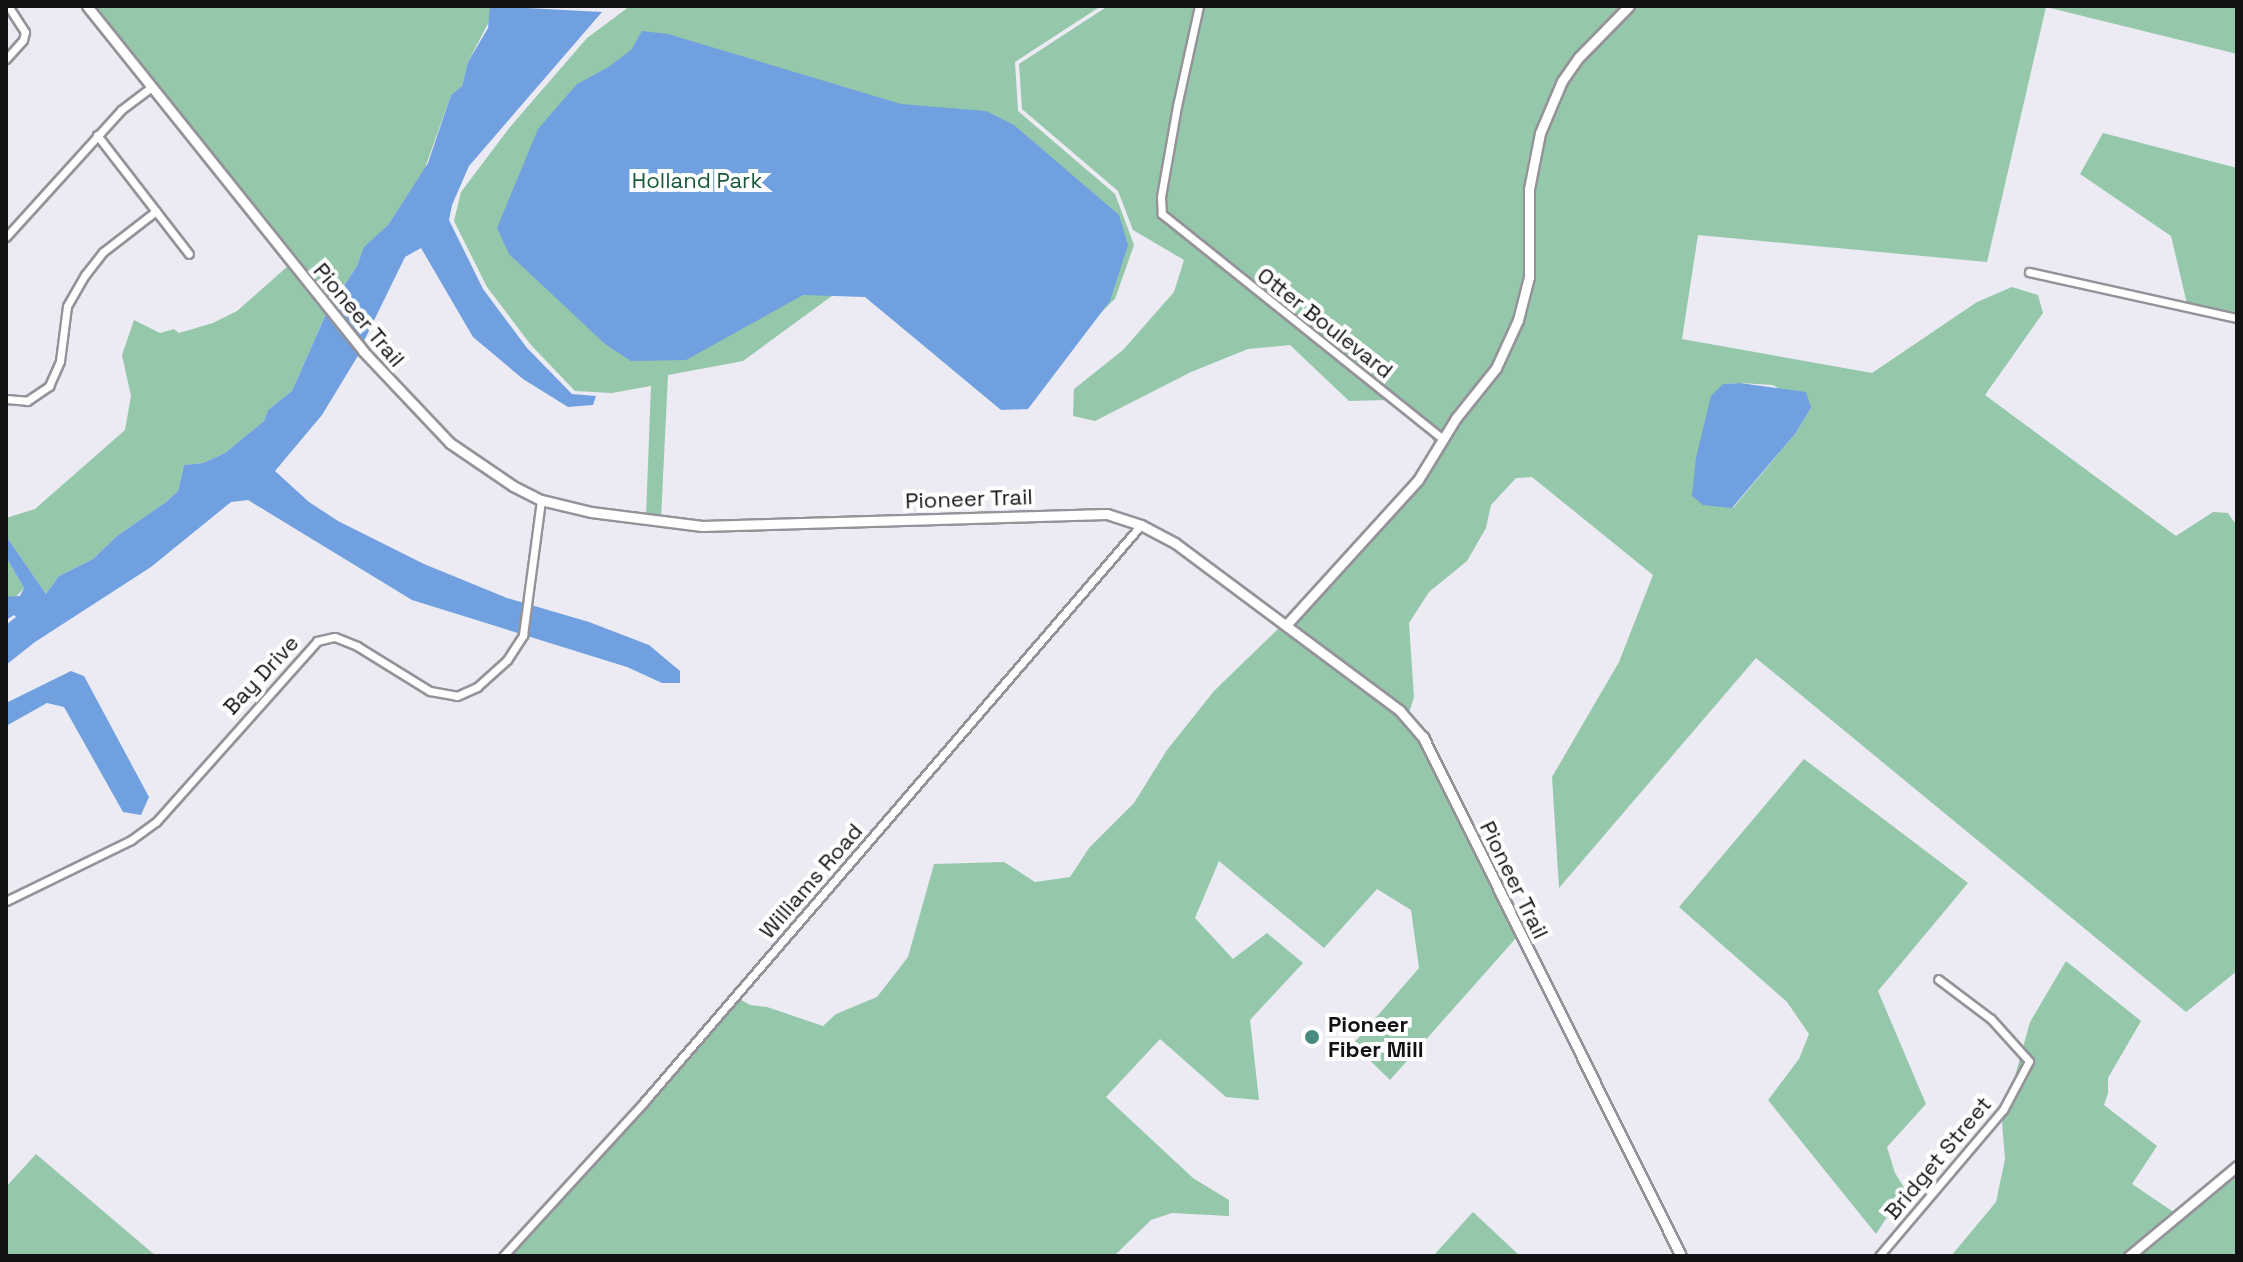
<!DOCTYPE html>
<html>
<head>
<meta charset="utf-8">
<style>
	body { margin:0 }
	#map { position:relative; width:2243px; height:1262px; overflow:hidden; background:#ecebf3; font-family:"Space Grotesk",sans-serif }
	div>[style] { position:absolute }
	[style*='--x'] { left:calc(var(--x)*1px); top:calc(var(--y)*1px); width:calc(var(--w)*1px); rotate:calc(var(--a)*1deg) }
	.green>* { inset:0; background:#95c7ab }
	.water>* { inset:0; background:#70a0df }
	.roads { filter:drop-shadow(2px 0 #94939a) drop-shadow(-2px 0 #94939a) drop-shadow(0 2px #94939a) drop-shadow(0 -2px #94939a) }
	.minor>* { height:7px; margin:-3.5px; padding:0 3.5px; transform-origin:3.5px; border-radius:3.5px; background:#fff }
	.tertiary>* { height:9px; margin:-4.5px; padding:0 4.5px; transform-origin:4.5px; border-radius:4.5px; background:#fff }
	.dots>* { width:22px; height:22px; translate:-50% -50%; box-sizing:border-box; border:4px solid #fff; border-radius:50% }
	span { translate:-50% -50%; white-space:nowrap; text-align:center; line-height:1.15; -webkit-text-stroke:8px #fff; paint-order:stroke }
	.park-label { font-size:22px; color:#18593b }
	.street-label { font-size:22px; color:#131215 }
	.poi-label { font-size:22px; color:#131215; font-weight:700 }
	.left { translate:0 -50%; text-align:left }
	.frame { position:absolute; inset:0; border:8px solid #131215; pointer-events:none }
</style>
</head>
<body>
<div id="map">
	<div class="green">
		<i style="clip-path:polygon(94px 6px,490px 6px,492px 16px,468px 62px,462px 86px,451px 95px,425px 168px,388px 225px,364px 248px,357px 266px,332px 304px)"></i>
		<i style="clip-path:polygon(630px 6px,1101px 6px,1015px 62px,1018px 111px,1115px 194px,1134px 245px,1115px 299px,1013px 397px,862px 274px,743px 361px,668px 375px,661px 518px,646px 516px,651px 386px,612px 393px,575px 391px,531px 345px,487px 287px,454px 221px,461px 192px,510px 127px,587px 38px)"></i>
		<i style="clip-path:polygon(1108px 6px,1622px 6px,1575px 54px,1546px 102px,1529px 156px,1524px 190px,1524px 277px,1513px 319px,1491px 366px,1435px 444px,1427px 429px,1389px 400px,1349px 401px,1290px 345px,1248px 349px,1191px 372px,1095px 421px,1073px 416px,1074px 389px,1123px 350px,1174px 292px,1184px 260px,1133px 230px,1118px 191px,1022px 109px,1019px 64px)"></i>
		<i style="clip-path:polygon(evenodd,1637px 6px,2237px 6px,2237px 54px,2046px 7px,1987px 262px,1698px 235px,1682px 339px,1872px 373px,1977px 302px,2012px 287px,2038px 295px,2043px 313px,1985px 395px,2176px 536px,2213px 512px,2228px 513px,2237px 526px,2237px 971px,2186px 1012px,1756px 658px,1559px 888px,1552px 777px,1619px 662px,1653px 575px,1532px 477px,1516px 478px,1491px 505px,1486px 528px,1467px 561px,1429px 592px,1409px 623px,1414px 697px,1409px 713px,1294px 623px,1421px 483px,1460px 421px,1500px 370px,1523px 321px,1534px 277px,1534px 189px,1544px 134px,1566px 83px,1583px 60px,1611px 28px,1637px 6px,1740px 383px,1773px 385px,1811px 408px,1795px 434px,1733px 508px,1723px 384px,1740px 383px)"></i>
		<i style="clip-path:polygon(2103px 133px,2237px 168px,2237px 318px,2188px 308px,2171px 236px,2080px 174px)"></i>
		<i style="clip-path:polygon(288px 266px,326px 314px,292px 391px,268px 410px,264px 421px,225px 453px,203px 463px,184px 465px,178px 491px,166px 502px,117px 536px,93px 559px,59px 576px,46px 594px,6px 536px,6px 518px,35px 509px,125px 430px,131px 396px,122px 355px,134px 320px,160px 333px,174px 329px,179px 333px,213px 323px,237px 311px)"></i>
		<i style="clip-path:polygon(6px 557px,24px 588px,15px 598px,6px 597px)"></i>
		<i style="clip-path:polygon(1281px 626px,1396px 715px,1418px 740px,1517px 937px,1390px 1080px,1353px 1044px,1419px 968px,1411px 910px,1377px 889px,1324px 948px,1219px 861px,1195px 918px,1233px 959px,1267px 933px,1303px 963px,1250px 1020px,1259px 1100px,1226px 1097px,1160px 1039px,1106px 1097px,1193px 1178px,1229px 1200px,1229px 1216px,1172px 1213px,1151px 1220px,1114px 1256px,505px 1256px,734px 996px,750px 1005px,767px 1007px,823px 1026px,836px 1014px,877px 997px,908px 957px,934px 864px,1004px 862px,1035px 882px,1070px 877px,1089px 848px,1134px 803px,1167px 750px,1214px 691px)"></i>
		<i style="clip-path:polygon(1804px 759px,1968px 883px,1878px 991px,1926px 1104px,1887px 1147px,1895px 1173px,1905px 1189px,1876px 1234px,1768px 1100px,1799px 1059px,1809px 1034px,1787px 1002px,1679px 907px)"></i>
		<i style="clip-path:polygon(2066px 961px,2141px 1021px,2108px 1078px,2108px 1093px,2104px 1105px,2157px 1146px,2132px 1184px,2175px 1213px,2121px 1256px,1951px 1256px,1996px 1202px,2005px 1159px,2002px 1123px,2030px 1022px)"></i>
		<i style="clip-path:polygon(36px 1154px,156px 1256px,6px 1256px,6px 1187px)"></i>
		<i style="clip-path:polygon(2237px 1173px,2237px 1256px,2137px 1256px,2201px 1204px)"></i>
		<i style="clip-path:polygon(1473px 1212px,1520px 1256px,1433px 1256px)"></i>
	</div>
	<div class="water">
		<i style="clip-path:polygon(490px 6px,602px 12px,469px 166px,452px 205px,449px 220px,483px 289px,527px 348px,572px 394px,596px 396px,593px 405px,568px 407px,523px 379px,473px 337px,421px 248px,405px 257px,363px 343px,332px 304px,357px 266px,364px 247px,388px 225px,428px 163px,451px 95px,462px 86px,468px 62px,488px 28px)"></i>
		<i style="clip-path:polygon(642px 31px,668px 34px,901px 104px,986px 111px,1014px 125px,1119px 215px,1128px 245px,1110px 301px,1028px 409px,1001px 410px,865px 297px,803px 295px,686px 360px,631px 361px,605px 344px,509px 254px,497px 228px,538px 129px,577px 84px,607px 68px,631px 50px)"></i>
		<i style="clip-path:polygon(326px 314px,359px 354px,322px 415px,275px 471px,309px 502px,338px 521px,424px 564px,507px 598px,589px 622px,649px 645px,680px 671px,680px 683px,662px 683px,627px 667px,412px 600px,248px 500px,231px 502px,151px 567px,35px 642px,6px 665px,6px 625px,16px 617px,14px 615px,6px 620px,6px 597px,20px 596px,24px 588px,6px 557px,6px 536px,46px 594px,59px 576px,93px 559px,117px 536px,166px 502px,178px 491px,184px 465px,203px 463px,225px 453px,264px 421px,268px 410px,292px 391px)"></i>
		<i style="clip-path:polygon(1740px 383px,1806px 392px,1811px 408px,1795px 434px,1732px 508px,1703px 505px,1692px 496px,1696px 458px,1711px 396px,1723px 384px)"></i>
		<i style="clip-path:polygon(71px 671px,84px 676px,149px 797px,141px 815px,123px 812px,64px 707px,47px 703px,6px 726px,6px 703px)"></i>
	</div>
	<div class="roads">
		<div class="minor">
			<i style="--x:1199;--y:6;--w:102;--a:102.4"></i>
			<i style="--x:1177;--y:106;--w:92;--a:100"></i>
			<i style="--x:1161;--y:197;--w:17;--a:87"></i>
			<i style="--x:1162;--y:214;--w:360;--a:38.7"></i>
			<i style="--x:6;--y:59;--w:25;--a:-48"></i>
			<i style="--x:23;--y:40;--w:8;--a:-76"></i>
			<i style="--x:25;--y:32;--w:31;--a:-123"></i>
			<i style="--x:97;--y:135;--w:150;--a:52.3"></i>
			<i style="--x:6;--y:237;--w:171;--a:-47.8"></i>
			<i style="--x:121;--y:110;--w:38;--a:-37"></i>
			<i style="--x:2029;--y:272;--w:213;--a:12.5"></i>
			<i style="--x:6;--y:399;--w:21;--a:5"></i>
			<i style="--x:27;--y:401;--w:27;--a:-34"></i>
			<i style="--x:49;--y:386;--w:27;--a:-66"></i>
			<i style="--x:60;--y:361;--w:55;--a:-82.7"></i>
			<i style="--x:67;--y:306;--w:36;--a:-60"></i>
			<i style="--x:85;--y:275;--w:29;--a:-52"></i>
			<i style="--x:103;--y:252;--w:67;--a:-37.7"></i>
			<i style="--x:6;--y:901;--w:139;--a:-26"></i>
			<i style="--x:131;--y:840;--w:31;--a:-36"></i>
			<i style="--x:156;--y:822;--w:242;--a:-48.3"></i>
			<i style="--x:317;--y:641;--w:18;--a:-13"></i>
			<i style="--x:335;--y:637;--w:24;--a:22"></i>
			<i style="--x:357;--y:646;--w:86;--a:31.7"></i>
			<i style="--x:430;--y:691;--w:27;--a:10"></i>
			<i style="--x:457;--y:696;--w:22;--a:-24"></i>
			<i style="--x:477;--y:687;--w:40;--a:-42"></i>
			<i style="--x:507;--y:660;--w:30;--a:-57"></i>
			<i style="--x:523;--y:635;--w:136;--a:-82.4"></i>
			<i style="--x:503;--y:1256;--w:209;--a:-47.5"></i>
			<i style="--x:644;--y:1102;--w:762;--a:-49.26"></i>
			<i style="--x:1879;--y:1256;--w:192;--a:-49.7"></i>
			<i style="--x:2003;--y:1110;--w:55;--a:-62"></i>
			<i style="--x:2029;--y:1061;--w:57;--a:-132.1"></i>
			<i style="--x:1991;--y:1019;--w:66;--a:-143"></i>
		</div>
		<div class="tertiary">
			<i style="--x:87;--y:6;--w:442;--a:51.3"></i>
			<i style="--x:363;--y:351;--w:127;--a:46.6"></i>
			<i style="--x:450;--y:443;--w:76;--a:34.3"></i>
			<i style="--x:513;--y:486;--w:31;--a:27"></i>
			<i style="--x:541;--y:500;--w:51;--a:13.5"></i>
			<i style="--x:591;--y:512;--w:112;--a:7.2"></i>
			<i style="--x:702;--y:526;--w:405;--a:-1.7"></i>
			<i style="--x:1107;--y:514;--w:36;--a:18"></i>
			<i style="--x:1141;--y:525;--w:38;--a:28"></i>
			<i style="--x:1175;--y:543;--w:281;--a:36.7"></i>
			<i style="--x:1400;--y:711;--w:35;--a:49"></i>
			<i style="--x:1423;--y:737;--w:580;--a:63.57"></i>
			<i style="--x:1287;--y:624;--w:195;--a:-47.7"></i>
			<i style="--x:1418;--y:480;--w:73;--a:-58.5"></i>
			<i style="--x:1456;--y:418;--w:64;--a:-51.3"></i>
			<i style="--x:1496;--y:368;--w:53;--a:-65.4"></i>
			<i style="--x:1518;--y:320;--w:44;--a:-75.7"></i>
			<i style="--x:1529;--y:277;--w:88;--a:-90"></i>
			<i style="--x:1529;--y:189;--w:57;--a:-78.9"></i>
			<i style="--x:1540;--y:133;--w:56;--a:-67.1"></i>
			<i style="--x:1562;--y:81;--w:29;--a:-55"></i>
			<i style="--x:1579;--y:57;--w:71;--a:-45.6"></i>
			<i style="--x:2129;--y:1256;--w:141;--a:-39.8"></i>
		</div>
	</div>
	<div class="dots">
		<i style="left:1312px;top:1037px;background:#488c80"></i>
	</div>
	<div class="park-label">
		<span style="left:697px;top:181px">Holland Park</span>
	</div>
	<div class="street-label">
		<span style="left:359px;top:315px;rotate:50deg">Pioneer Trail</span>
		<span style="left:1325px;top:323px;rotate:38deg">Otter Boulevard</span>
		<span style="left:969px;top:499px;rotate:-2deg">Pioneer Trail</span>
		<span style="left:261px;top:675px;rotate:-47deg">Bay Drive</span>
		<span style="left:1514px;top:880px;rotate:64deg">Pioneer Trail</span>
		<span style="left:811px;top:881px;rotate:-49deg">Williams Road</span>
		<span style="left:1938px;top:1158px;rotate:-50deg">Bridget Street</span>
	</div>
	<div class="poi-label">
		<span class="left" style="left:1328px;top:1037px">Pioneer<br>Fiber Mill</span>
	</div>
	<div class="frame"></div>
</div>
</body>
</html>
